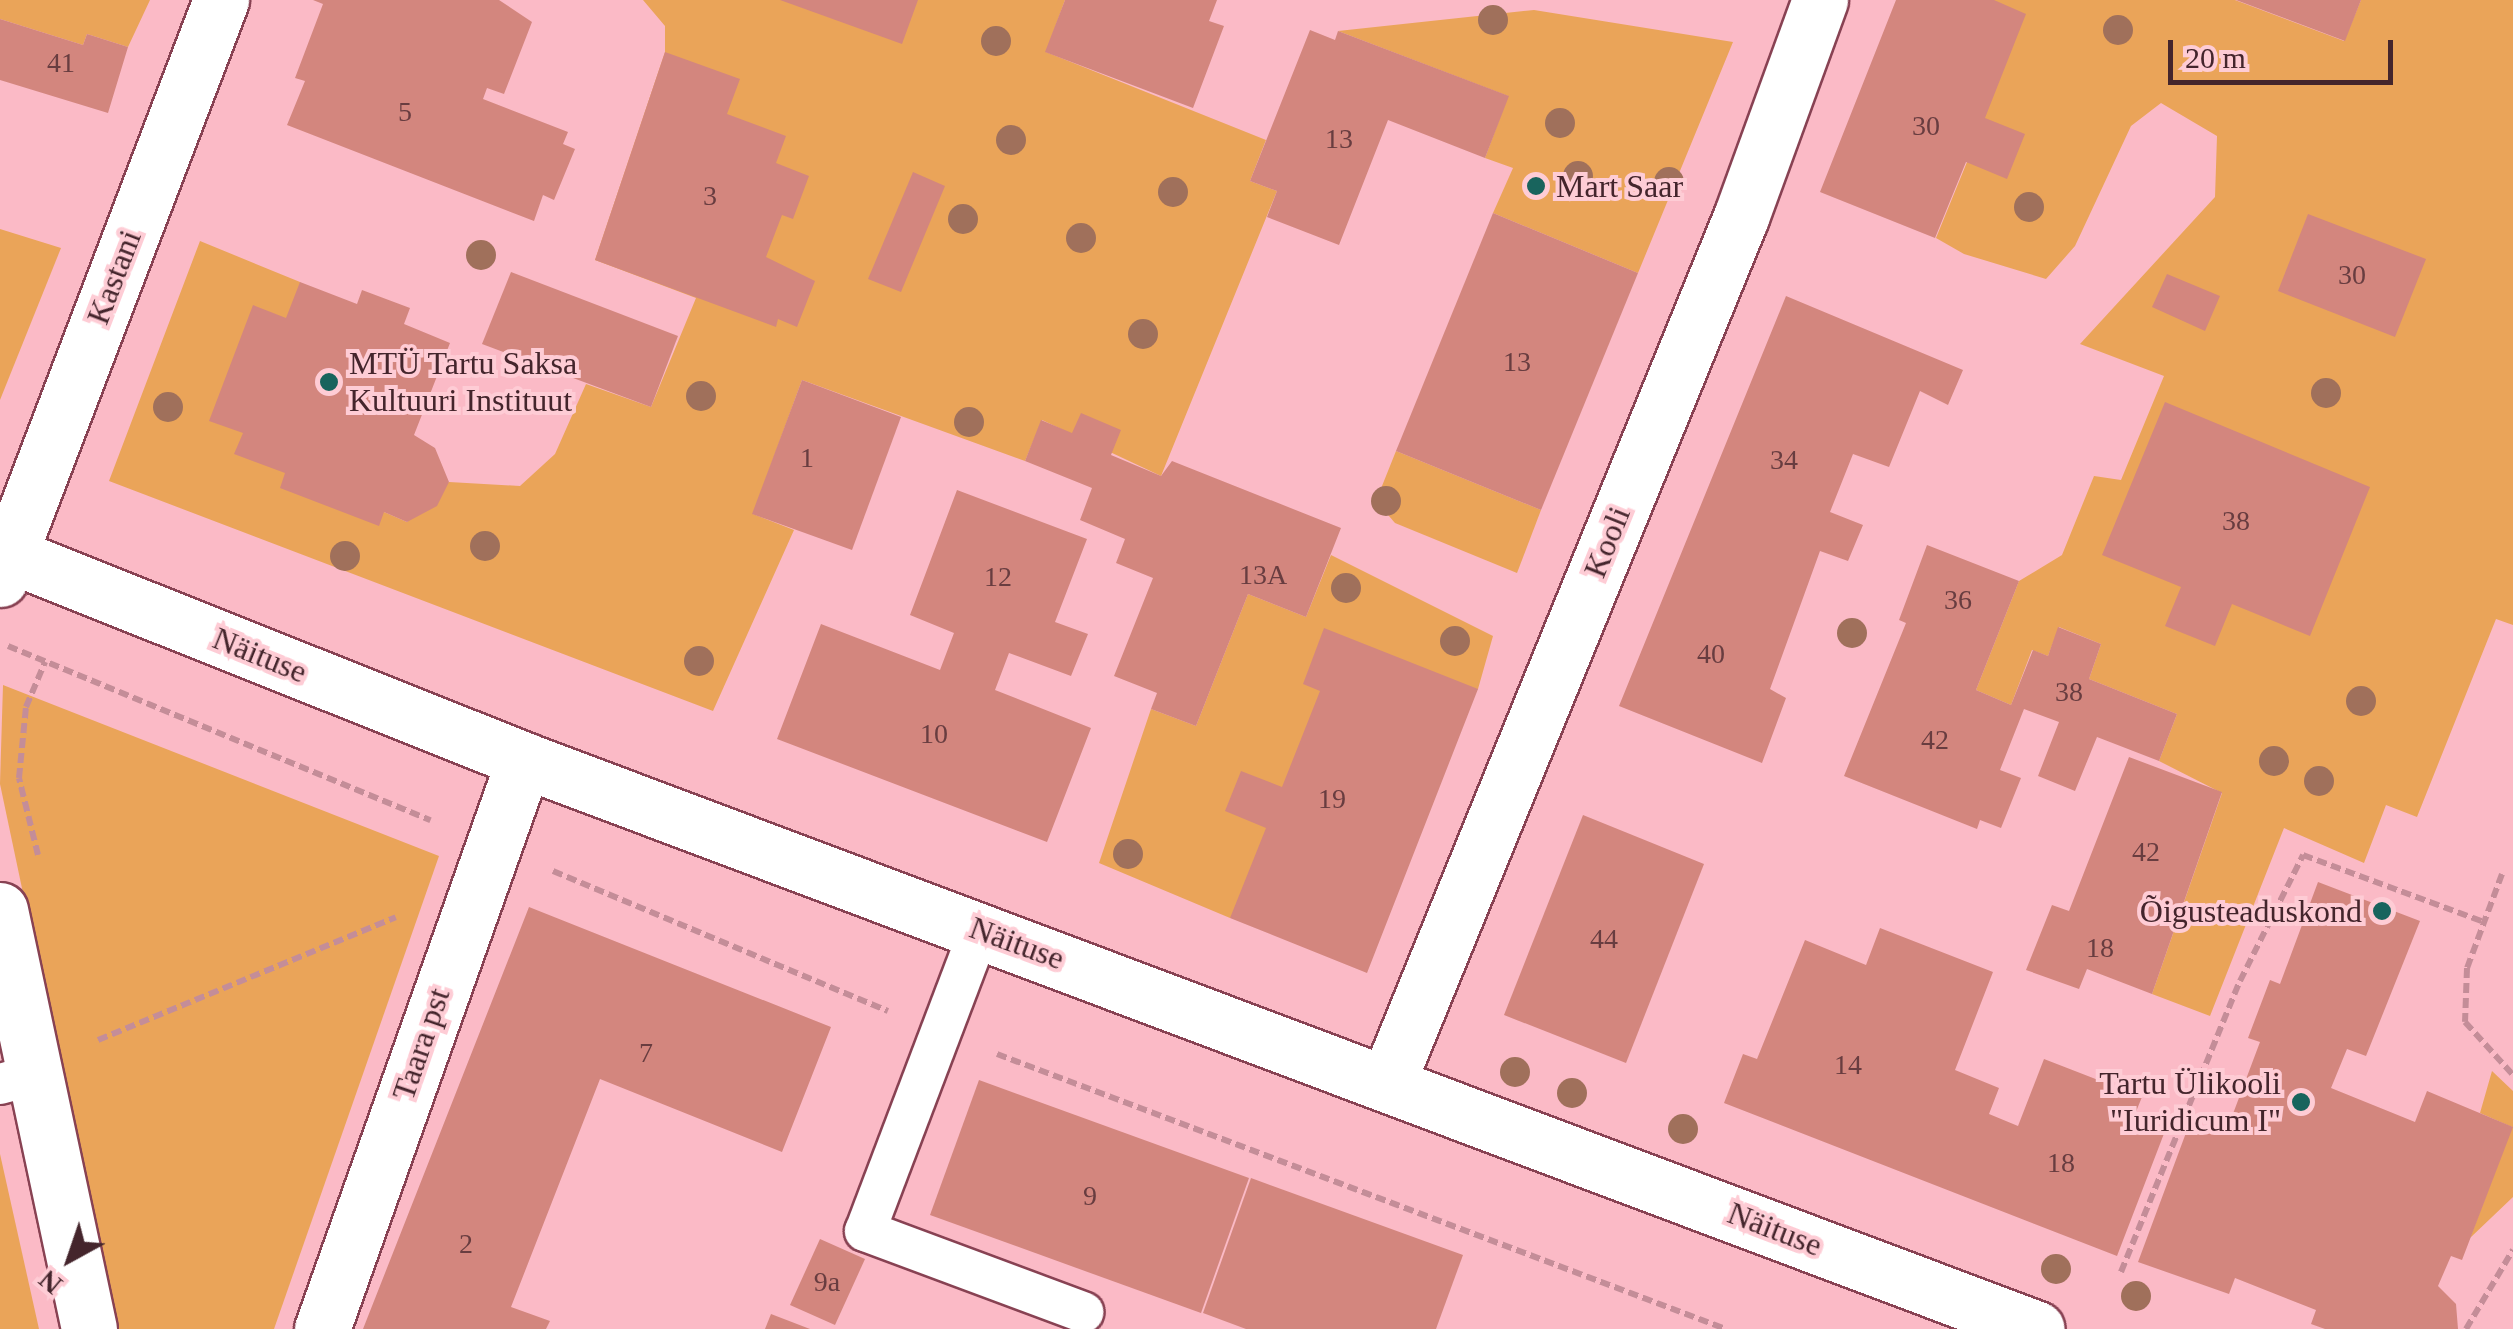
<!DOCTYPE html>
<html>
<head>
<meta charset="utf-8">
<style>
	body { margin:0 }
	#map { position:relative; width:2513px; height:1329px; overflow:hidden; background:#fbbac6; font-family:"Times New Roman",serif }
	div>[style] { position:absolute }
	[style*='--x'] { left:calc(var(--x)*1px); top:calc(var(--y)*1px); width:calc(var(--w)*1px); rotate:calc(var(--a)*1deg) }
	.green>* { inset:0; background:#eaa459 }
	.building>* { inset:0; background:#d3867e }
	.path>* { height:6px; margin-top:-3px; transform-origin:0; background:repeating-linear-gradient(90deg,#c48d98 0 10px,transparent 0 15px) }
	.roads { filter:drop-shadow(2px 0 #884253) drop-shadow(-2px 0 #884253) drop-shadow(0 2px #884253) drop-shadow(0 -2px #884253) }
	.service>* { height:40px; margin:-20px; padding:0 20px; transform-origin:20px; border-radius:20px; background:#fff }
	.minor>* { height:55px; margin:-27.5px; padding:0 27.5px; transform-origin:27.5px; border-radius:27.5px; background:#fff }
	.tertiary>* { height:55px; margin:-27.5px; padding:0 27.5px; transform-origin:27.5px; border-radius:27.5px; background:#fff }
	.trees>* { width:30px; height:30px; margin:-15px; border-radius:50%; background:#a0705b }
	.dots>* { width:28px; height:28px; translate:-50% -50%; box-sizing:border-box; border:5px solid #feccd5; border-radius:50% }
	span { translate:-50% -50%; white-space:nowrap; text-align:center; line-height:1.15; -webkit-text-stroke:8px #feccd5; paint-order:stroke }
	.number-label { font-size:28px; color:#683d40 }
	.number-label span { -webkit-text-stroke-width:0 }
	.poi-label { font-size:32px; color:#44252c }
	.left { translate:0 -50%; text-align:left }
	.right { translate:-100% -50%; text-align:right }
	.street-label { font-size:32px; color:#44252c }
	.north { position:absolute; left:20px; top:1209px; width:100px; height:100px; -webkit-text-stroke:8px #feccd5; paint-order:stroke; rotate:220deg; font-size:28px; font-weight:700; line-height:40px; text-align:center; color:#44252c }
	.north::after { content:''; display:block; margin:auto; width:35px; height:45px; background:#44252c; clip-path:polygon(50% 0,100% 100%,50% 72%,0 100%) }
	.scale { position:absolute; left:2168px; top:40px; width:225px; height:45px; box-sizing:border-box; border:5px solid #44252c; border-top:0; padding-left:12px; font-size:30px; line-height:35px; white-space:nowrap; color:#44252c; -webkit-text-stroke:8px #feccd5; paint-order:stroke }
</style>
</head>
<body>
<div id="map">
	<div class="green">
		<i style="clip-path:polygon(0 0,150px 0,128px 47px,87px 34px,83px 45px,0 19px)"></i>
		<i style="clip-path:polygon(643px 0,1065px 0,1046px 52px,1266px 140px,1250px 181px,1277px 191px,1161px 476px,1042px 420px,1025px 461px,802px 380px,753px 514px,794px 530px,713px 711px,109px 481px,200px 241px,300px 282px,384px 512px,407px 522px,449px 482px,520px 486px,555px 454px,586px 384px,651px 407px,696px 298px,595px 260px,665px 52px,665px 26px)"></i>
		<i style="clip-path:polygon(1948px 0,2235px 0,2344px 41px,2361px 0,2513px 0,2513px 625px,2496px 619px,2417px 817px,2386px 805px,2364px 863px,2284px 828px,2210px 1016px,2152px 994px,2222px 793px,2159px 761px,2177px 714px,2089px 679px,2101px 644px,2059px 627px,2048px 656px,2032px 650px,2011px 705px,1976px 690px,2019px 581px,2062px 555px,2094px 476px,2121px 480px,2164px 376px,2080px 344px,2215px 197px,2217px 136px,2161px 103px,2131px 126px,2075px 246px,2046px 279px,1964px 254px,1936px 238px,1985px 118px)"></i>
		<i style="clip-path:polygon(1534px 10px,1733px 42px,1638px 273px,1493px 213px,1513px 168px,1485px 158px,1508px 96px,1338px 31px)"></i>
		<i style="clip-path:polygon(0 229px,61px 248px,0 400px)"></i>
		<i style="clip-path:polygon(1396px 451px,1541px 510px,1517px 573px,1395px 523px,1376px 501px)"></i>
		<i style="clip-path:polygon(1331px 555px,1493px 636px,1478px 689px,1230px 918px,1099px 863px,1151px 709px,1196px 726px,1248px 594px,1306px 617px)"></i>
		<i style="clip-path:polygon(3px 685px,439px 856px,274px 1329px,115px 1329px,0 784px)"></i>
		<i style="clip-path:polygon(2492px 1071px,2513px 1091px,2513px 1197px,2470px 1238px,2512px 1127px,2480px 1113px)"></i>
		<i style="clip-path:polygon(0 1154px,39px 1329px,0 1329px)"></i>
	</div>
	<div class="building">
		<i style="clip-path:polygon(313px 0,499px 0,532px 22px,504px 94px,487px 88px,483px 99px,568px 132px,563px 144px,575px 149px,554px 200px,543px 195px,534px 221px,287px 125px,305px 81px,295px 78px,323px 4px)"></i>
		<i style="clip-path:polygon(780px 0,918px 0,902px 44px)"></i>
		<i style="clip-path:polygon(1065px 0,1217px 0,1209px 21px,1224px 26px,1193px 108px,1045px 52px)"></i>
		<i style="clip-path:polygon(1896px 0,1994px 0,2026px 14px,1985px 118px,2025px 134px,2007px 179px,1966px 162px,1935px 238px,1820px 192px)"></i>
		<i style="clip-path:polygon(2236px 0,2361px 0,2345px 41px)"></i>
		<i style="clip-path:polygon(0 19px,83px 45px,87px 34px,128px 47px,108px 113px,0 80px)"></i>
		<i style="clip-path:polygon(1310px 30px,1335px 40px,1338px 31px,1509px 96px,1485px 158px,1388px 120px,1339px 245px,1267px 217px,1277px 191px,1250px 181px)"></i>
		<i style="clip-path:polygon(665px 52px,740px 79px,727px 114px,786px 136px,776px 163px,809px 176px,793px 219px,782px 215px,766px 257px,815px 281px,797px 327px,778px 319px,776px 327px,595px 260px)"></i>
		<i style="clip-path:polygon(913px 172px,945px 186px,901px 292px,868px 279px)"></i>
		<i style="clip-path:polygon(1493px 213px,1638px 273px,1541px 510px,1396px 451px)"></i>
		<i style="clip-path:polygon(2308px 214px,2426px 259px,2395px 337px,2278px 291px)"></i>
		<i style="clip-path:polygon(511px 272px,678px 336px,651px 407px,482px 344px)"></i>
		<i style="clip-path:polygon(2167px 274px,2220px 296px,2205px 331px,2152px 307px)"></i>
		<i style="clip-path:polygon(300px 282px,357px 304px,362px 290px,410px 308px,404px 324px,450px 343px,414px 435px,435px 448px,449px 482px,437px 506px,407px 522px,384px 512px,379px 526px,280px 488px,285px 473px,234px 454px,243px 433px,209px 421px,253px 305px,286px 318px)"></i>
		<i style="clip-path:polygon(1786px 296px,1963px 370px,1948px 405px,1920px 391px,1889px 467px,1853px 454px,1830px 512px,1863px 525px,1848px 561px,1820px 551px,1770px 689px,1786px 698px,1762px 763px,1619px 706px)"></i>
		<i style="clip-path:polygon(802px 380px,901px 417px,852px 550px,752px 514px)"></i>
		<i style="clip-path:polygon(2165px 402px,2370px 487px,2310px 636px,2232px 604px,2215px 646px,2165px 626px,2181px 587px,2102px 555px)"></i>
		<i style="clip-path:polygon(1081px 413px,1121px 430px,1111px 455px,1161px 476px,1172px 461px,1341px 528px,1306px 617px,1248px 594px,1196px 726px,1151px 709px,1157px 693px,1114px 676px,1153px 578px,1116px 563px,1125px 539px,1080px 520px,1092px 488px,1025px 461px,1041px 420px,1072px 433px)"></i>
		<i style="clip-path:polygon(957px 490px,1087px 539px,1055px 622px,1088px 634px,1071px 676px,1009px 653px,995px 690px,1091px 728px,1047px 842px,777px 739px,821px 624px,940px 670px,954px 633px,910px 615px)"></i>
		<i style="clip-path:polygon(1927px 545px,2019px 581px,1976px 690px,2011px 705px,2033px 650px,2048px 656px,2058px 627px,2101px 644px,2089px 679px,2177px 714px,2159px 761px,2097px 737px,2075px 791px,2038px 776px,2059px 722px,2024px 709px,2000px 770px,2021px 778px,2001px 828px,1980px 820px,1977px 829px,1844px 776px,1906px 623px,1899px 620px)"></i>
		<i style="clip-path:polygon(1324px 628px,1478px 689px,1367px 973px,1230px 918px,1266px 828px,1225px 811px,1241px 771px,1282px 787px,1320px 691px,1303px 684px)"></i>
		<i style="clip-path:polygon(2129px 757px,2222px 792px,2152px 994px,2087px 969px,2079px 989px,2026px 970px,2052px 905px,2069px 911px)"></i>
		<i style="clip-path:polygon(1583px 815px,1704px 864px,1626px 1063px,1504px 1015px)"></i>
		<i style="clip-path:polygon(2318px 882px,2420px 921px,2366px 1056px,2347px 1049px,2331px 1088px,2415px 1122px,2427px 1091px,2513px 1127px,2462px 1260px,2451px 1256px,2438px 1286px,2456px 1304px,2458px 1329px,2325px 1329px,2311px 1324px,2316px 1310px,2235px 1278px,2229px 1294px,2138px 1262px,2190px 1122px,2225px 1135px,2260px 1042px,2248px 1038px,2270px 980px,2280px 984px)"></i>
		<i style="clip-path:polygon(529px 907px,831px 1027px,782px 1152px,600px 1079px,511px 1307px,550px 1321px,546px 1329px,363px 1329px)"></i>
		<i style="clip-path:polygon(1880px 928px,1993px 972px,1955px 1070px,1999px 1088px,1989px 1114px,2018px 1126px,2044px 1059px,2142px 1097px,2133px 1119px,2165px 1131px,2117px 1256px,1724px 1103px,1743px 1054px,1757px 1059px,1805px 940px,1866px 965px)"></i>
		<i style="clip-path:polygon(979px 1080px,1249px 1178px,1201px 1313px,930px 1215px)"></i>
		<i style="clip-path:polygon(1251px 1178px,1463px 1255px,1436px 1329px,1246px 1329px,1203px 1313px)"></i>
		<i style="clip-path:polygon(820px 1239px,865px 1259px,835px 1325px,790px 1305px)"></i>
		<i style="clip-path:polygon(771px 1314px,810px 1329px,765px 1329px)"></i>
	</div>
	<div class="path">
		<i style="--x:8;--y:646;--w:457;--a:22.4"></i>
		<i style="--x:38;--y:855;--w:79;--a:-103.9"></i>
		<i style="--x:19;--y:778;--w:71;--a:-84.4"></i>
		<i style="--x:26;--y:707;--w:49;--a:-67.1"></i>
		<i style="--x:553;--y:871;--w:363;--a:22.7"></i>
		<i style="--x:2502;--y:874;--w:100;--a:110.4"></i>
		<i style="--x:2467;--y:968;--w:54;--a:92.1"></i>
		<i style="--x:2465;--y:1022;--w:72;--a:47.8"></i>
		<i style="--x:98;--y:1040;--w:322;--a:-22.4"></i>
		<i style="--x:997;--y:1054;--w:779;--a:20.67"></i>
		<i style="--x:2121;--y:1272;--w:314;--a:-67.8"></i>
		<i style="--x:2240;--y:981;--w:141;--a:-63.4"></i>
		<i style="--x:2303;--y:855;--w:193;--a:20.3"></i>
		<i style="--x:2466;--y:1329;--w:92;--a:-59.3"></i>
	</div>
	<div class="roads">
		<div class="service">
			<i style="--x:980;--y:929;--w:323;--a:110.8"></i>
			<i style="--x:865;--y:1231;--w:233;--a:20.4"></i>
			<i style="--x:0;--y:1084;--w:35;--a:-15"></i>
		</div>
		<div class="minor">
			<i style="--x:0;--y:579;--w:620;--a:-69.11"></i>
			<i style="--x:0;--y:910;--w:428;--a:78"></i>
			<i style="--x:1388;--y:1081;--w:933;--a:-67.78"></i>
			<i style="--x:1741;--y:217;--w:231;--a:-70"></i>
			<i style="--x:322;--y:1329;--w:604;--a:-70.45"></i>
		</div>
		<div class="tertiary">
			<i style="--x:0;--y:551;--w:564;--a:21.74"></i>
			<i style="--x:524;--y:760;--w:1616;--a:20.61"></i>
		</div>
	</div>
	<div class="trees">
		<i style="left:1493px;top:20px"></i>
		<i style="left:2118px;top:30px"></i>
		<i style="left:996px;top:41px"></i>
		<i style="left:1560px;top:123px"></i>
		<i style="left:1011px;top:140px"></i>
		<i style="left:1578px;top:176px"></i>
		<i style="left:1669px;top:182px"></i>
		<i style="left:1173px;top:192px"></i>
		<i style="left:2029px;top:207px"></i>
		<i style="left:963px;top:219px"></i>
		<i style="left:1081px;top:238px"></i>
		<i style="left:481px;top:255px"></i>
		<i style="left:1143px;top:334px"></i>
		<i style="left:2326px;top:393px"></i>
		<i style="left:701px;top:396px"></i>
		<i style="left:168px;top:407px"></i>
		<i style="left:969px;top:422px"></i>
		<i style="left:1386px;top:501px"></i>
		<i style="left:485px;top:546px"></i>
		<i style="left:345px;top:556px"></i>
		<i style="left:1346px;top:588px"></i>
		<i style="left:1852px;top:633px"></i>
		<i style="left:1455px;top:641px"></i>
		<i style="left:699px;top:661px"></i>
		<i style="left:2361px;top:701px"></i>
		<i style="left:2274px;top:761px"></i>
		<i style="left:2319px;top:781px"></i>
		<i style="left:1128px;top:854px"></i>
		<i style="left:1515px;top:1072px"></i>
		<i style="left:1572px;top:1093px"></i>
		<i style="left:1683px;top:1129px"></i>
		<i style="left:2056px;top:1269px"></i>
		<i style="left:2136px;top:1296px"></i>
	</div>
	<div class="dots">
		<i style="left:1536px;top:186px;background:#18645d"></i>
		<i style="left:329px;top:382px;background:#18645d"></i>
		<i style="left:2382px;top:911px;background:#18645d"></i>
		<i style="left:2301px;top:1102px;background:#18645d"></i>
	</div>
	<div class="number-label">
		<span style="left:61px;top:63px">41</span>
		<span style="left:405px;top:112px">5</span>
		<span style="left:1926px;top:126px">30</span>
		<span style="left:1339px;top:139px">13</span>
		<span style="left:710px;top:196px">3</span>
		<span style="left:2352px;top:275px">30</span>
		<span style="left:1517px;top:362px">13</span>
		<span style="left:807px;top:458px">1</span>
		<span style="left:1784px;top:460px">34</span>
		<span style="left:2236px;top:521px">38</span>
		<span style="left:1263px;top:575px">13A</span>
		<span style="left:998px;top:577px">12</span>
		<span style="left:1958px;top:600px">36</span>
		<span style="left:1711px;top:654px">40</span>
		<span style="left:2069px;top:692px">38</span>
		<span style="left:934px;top:734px">10</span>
		<span style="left:1935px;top:740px">42</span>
		<span style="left:1332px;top:799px">19</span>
		<span style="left:2146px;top:852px">42</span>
		<span style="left:1604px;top:939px">44</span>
		<span style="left:2100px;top:948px">18</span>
		<span style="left:646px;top:1053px">7</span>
		<span style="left:1848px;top:1065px">14</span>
		<span style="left:2061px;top:1163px">18</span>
		<span style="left:1090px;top:1196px">9</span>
		<span style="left:466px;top:1244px">2</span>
		<span style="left:827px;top:1282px">9a</span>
	</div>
	<div class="poi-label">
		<span class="left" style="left:1556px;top:186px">Mart Saar</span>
		<span class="left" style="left:349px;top:382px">MTÜ Tartu Saksa<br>Kultuuri Instituut</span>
		<span class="right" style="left:2362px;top:911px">Õigusteaduskond</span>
		<span class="right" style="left:2281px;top:1102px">Tartu Ülikooli<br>"Iuridicum I"</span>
	</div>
	<div class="street-label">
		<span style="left:114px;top:277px;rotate:-69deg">Kastani</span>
		<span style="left:1607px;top:542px;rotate:-68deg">Kooli</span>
		<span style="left:260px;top:655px;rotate:22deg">Näituse</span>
		<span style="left:1017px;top:943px;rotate:20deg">Näituse</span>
		<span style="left:421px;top:1044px;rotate:-71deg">Taara pst</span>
		<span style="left:1775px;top:1229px;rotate:21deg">Näituse</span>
	</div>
	<div class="north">N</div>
	<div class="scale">20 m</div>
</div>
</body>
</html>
